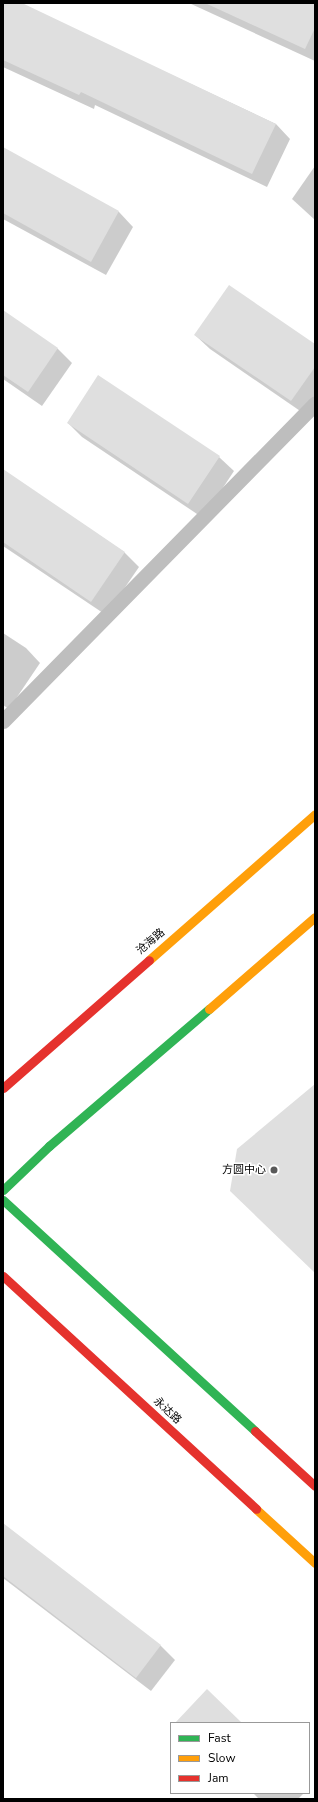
<!DOCTYPE html>
<html>
<head>
<meta charset="utf-8">
<style>
	body { margin:0 }
	#map { position:relative; width:318px; height:1802px; overflow:hidden; background:#fff; font-family:"Nunito Sans","Noto Sans SC",sans-serif }
	div>[style] { position:absolute }
	[style*='--x'] { left:calc(var(--x)*1px); top:calc(var(--y)*1px); width:calc(var(--w)*1px); rotate:calc(var(--a)*1deg) }
	.shadow>* { inset:0; background:#0003 }
	.building>* { inset:0; background:#dfdfdf }
	.lane>* { height:15px; margin:-7.5px; padding:0 7.5px; transform-origin:7.5px; border-radius:7.5px; background:#bebebe }
	.fast>* { height:9px; margin:-4.5px; padding:0 4.5px; transform-origin:4.5px; border-radius:4.5px; background:#30b455 }
	.slow>* { height:9px; margin:-4.5px; padding:0 4.5px; transform-origin:4.5px; border-radius:4.5px; background:#ff9f0a }
	.jam>* { height:9px; margin:-4.5px; padding:0 4.5px; transform-origin:4.5px; border-radius:4.5px; background:#e5322d }
	.dots>* { width:11px; height:11px; translate:-50% -50%; box-sizing:border-box; border:2px solid #fff; border-radius:50% }
	span { translate:-50% -50%; white-space:nowrap; text-align:center; line-height:1.15; -webkit-text-stroke:3px #fff; paint-order:stroke }
	.street-label { font-size:11px; color:#000 }
	.poi-label { font-size:11px; color:#000 }
	.right { translate:-100% -50%; text-align:right }
	.frame { position:absolute; inset:0; border:4px solid #000; pointer-events:none }
	.legend { position:absolute; left:170px; top:1722px; width:140px; height:72px; box-sizing:border-box; background:#fff; border:1px solid #999; margin:0; padding:5px 7px; list-style:none; font-size:12px; color:#000 }
	.legend li { display:flex; align-items:center; gap:8px; height:20px }
	.legend b { width:20px; border:1px solid #999 }
</style>
</head>
<body>
<div id="map">
	<div class="shadow">
		<i style="clip-path:polygon(3px 3px,18px 3px,276px 124px,290px 139px,267px 187px,95px 105px,94px 109px,3px 67px)"></i>
		<i style="clip-path:polygon(189px 3px,315px 3px,315px 61px)"></i>
		<i style="clip-path:polygon(3px 148px,119px 212px,133px 227px,106px 275px,3px 219px)"></i>
		<i style="clip-path:polygon(315px 166px,315px 220px,292px 199px)"></i>
		<i style="clip-path:polygon(3px 311px,58px 349px,72px 363px,42px 406px,3px 379px)"></i>
		<i style="clip-path:polygon(195px 335px,315px 345px,315px 402px,306px 415px,210px 349px)"></i>
		<i style="clip-path:polygon(99px 377px,219px 457px,234px 471px,203px 518px,82px 437px,68px 423px)"></i>
		<i style="clip-path:polygon(3px 470px,124px 552px,139px 567px,106px 615px,3px 546px)"></i>
		<i style="clip-path:polygon(3px 633px,26px 648px,40px 663px,9px 709px,3px 705px)"></i>
		<i style="clip-path:polygon(3px 1524px,161px 1646px,175px 1660px,151px 1691px,3px 1578px)"></i>
		<i style="clip-path:polygon(253px 1793px,304px 1793px,298px 1799px,259px 1799px)"></i>
	</div>
	<div class="building">
		<i style="clip-path:polygon(3px 3px,22px 3px,276px 124px,252px 174px,81px 92px,79px 95px,3px 60px)"></i>
		<i style="clip-path:polygon(205px 3px,315px 3px,315px 28px,305px 49px)"></i>
		<i style="clip-path:polygon(3px 147px,119px 211px,91px 262px,3px 213px)"></i>
		<i style="clip-path:polygon(229px 285px,315px 344px,315px 367px,291px 401px,194px 335px)"></i>
		<i style="clip-path:polygon(3px 310px,58px 348px,28px 392px,3px 375px)"></i>
		<i style="clip-path:polygon(98px 375px,220px 456px,188px 504px,67px 423px)"></i>
		<i style="clip-path:polygon(3px 469px,125px 552px,91px 602px,3px 542px)"></i>
		<i style="clip-path:polygon(315px 1084px,315px 1273px,230px 1191px,237px 1149px)"></i>
		<i style="clip-path:polygon(3px 1523px,161px 1645px,136px 1678px,3px 1576px)"></i>
		<i style="clip-path:polygon(207px 1689px,242px 1723px,175px 1723px)"></i>
	</div>
	<div class="lane">
		<i style="--x:3;--y:721;--w:445;--a:-45.5"></i>
	</div>
	<div class="fast">
		<i style="--x:3;--y:1190;--w:64;--a:-43.7"></i>
		<i style="--x:49;--y:1146;--w:211;--a:-40.6"></i>
		<i style="--x:3;--y:1200;--w:342;--a:42.5"></i>
	</div>
	<div class="slow">
		<i style="--x:149;--y:960;--w:221;--a:-41.3"></i>
		<i style="--x:209;--y:1009;--w:140;--a:-41"></i>
		<i style="--x:256;--y:1509;--w:80;--a:42.5"></i>
	</div>
	<div class="jam">
		<i style="--x:3;--y:1088;--w:194;--a:-41.2"></i>
		<i style="--x:3;--y:1276;--w:344;--a:42.6"></i>
		<i style="--x:255;--y:1431;--w:81;--a:42.5"></i>
	</div>
	<div class="dots">
		<i style="left:274px;top:1170px;background:#595959"></i>
	</div>
	<div class="street-label">
		<span style="left:151px;top:942px;rotate:-41deg">沧海路</span>
		<span style="left:167px;top:1411px;rotate:43deg">永达路</span>
	</div>
	<div class="poi-label">
		<span class="right" style="left:266px;top:1170px">方圆中心</span>
	</div>
	<div class="frame"></div>
	<ul class="legend">
	<li><b style="height:5px;background:#30b455"></b>Fast</li>
	<li><b style="height:5px;background:#ff9f0a"></b>Slow</li>
	<li><b style="height:5px;background:#e5322d"></b>Jam</li>
	</ul>
</div>
</body>
</html>
